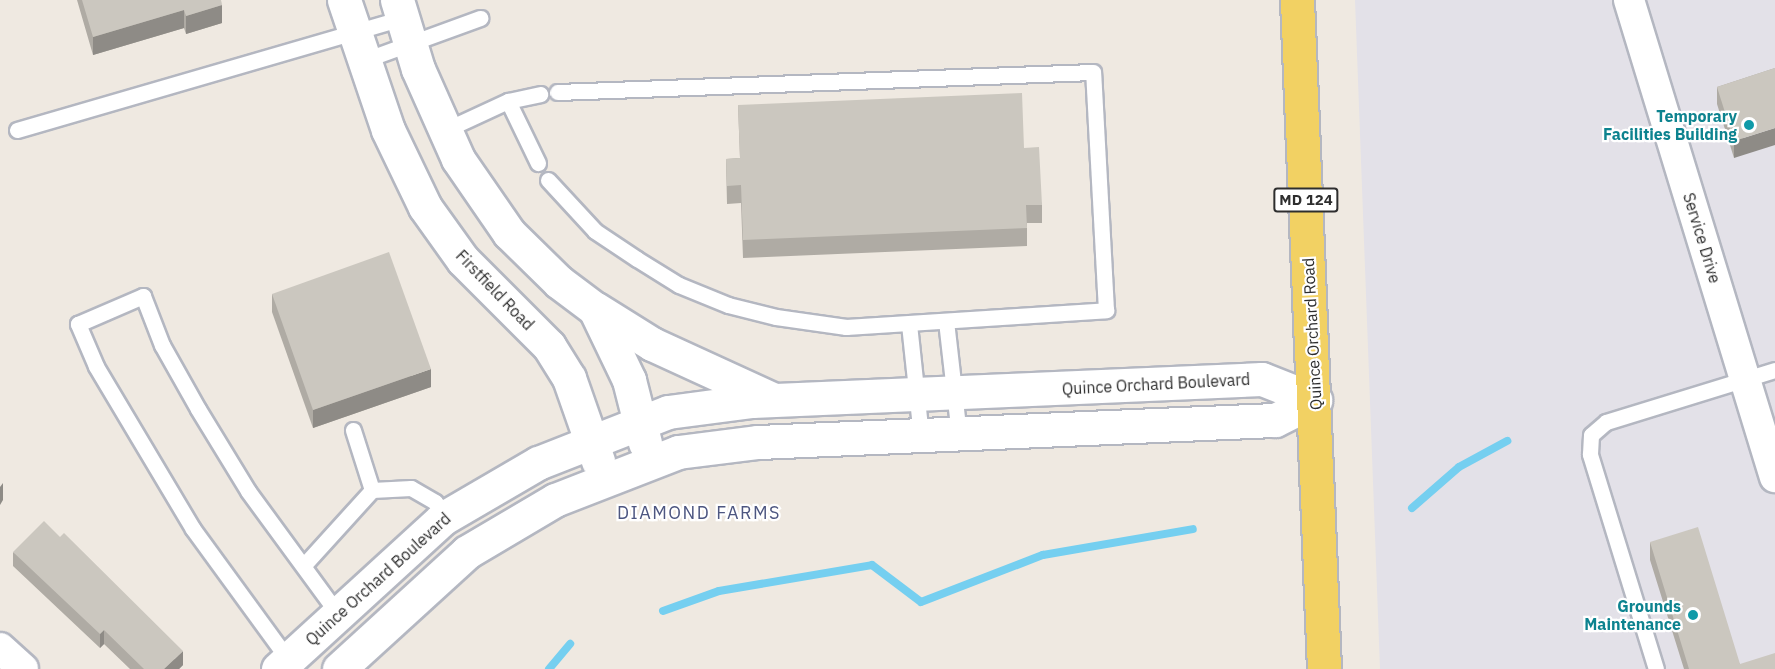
<!DOCTYPE html>
<html>
<head>
<meta charset="utf-8">
<style>
	body { margin:0 }
	#map { position:relative; width:1775px; height:669px; overflow:hidden; background:#efe9e1; font-family:"IBM Plex Sans",sans-serif }
	div>[style] { position:absolute }
	[style*='--x'] { left:calc(var(--x)*1px); top:calc(var(--y)*1px); width:calc(var(--w)*1px); rotate:calc(var(--a)*1deg) }
	.industrial>* { inset:0; background:#e3e1e8 }
	.stream>* { height:8px; margin:-4px; padding:0 4px; transform-origin:4px; border-radius:4px; background:#75cff0 }
	.roads { filter:drop-shadow(2px 0 #b4b7c1) drop-shadow(-2px 0 #b4b7c1) drop-shadow(0 2px #b4b7c1) drop-shadow(0 -2px #b4b7c1) }
	.lane>* { height:15px; margin:-7.5px; padding:0 7.5px; transform-origin:7.5px; border-radius:7.5px; background:#fff }
	.street>* { height:30px; margin:-15px; padding:0 15px; transform-origin:15px; border-radius:15px; background:#fff }
	.secondary>* { height:33px; margin:-16.5px; padding:0 16.5px; transform-origin:16.5px; border-radius:16.5px; background:#fff }
	.primary>* { height:33px; margin:-16.5px; padding:0 16.5px; transform-origin:16.5px; border-radius:16.5px; background:#f2d163 }
	.wall>* { inset:0; background:#afaba4 }
	.shaded-wall>* { inset:0; background:#8e8b86 }
	.building>* { inset:0; background:#cbc7bf }
	.dots>* { width:16px; height:16px; translate:-50% -50%; box-sizing:border-box; border:3px solid #fff; border-radius:50% }
	span { translate:-50% -50%; white-space:nowrap; text-align:center; line-height:1.15; -webkit-text-stroke:4.5px #fff; paint-order:stroke }
	.shield-label span { padding:2px 4px; background:#fff; border:2px solid; border-radius:4px; -webkit-text-stroke-width:0 }
	.shield-label { font-size:15px; color:#2e2e2e; font-weight:700 }
	.culture-label { font-size:16px; color:#0d838f; font-weight:700 }
	.right { translate:-100% -50%; text-align:right }
	.street-label { font-size:16px; color:#2e2e2e }
	.neighbourhood-label { font-size:18px; color:#4d5680; letter-spacing:1.5px }
</style>
</head>
<body>
<div id="map">
	<div class="industrial">
		<i style="clip-path:polygon(1355px 0,1775px 0,1775px 669px,1380px 669px)"></i>
	</div>
	<div class="stream">
		<i style="--x:1412;--y:508;--w:62;--a:-41.1"></i>
		<i style="--x:1459;--y:467;--w:55;--a:-28.4"></i>
		<i style="--x:663;--y:611;--w:59;--a:-19.7"></i>
		<i style="--x:719;--y:591;--w:155;--a:-9.6"></i>
		<i style="--x:872;--y:565;--w:61;--a:37.1"></i>
		<i style="--x:921;--y:602;--w:131;--a:-21.1"></i>
		<i style="--x:1043;--y:555;--w:152;--a:-9.8"></i>
		<i style="--x:549;--y:669;--w:33;--a:-50"></i>
	</div>
	<div class="roads">
		<div class="lane">
			<i style="--x:362;--y:61;--w:126;--a:-20"></i>
			<i style="--x:508;--y:101;--w:69;--a:64.2"></i>
			<i style="--x:17;--y:130;--w:401;--a:-16.2"></i>
			<i style="--x:443;--y:131;--w:72;--a:-24.8"></i>
			<i style="--x:508;--y:101;--w:33;--a:-12"></i>
			<i style="--x:548;--y:180;--w:69;--a:47.3"></i>
			<i style="--x:595;--y:231;--w:50;--a:33.7"></i>
			<i style="--x:637;--y:259;--w:49;--a:31.8"></i>
			<i style="--x:679;--y:285;--w:53;--a:22.2"></i>
			<i style="--x:728;--y:305;--w:49;--a:14"></i>
			<i style="--x:776;--y:317;--w:71;--a:8.1"></i>
			<i style="--x:846;--y:327;--w:261;--a:-3.7"></i>
			<i style="--x:1106;--y:310;--w:238;--a:-93.1"></i>
			<i style="--x:1093;--y:72;--w:536;--a:177.86"></i>
			<i style="--x:946;--y:321;--w:115;--a:83.5"></i>
			<i style="--x:909;--y:324;--w:113;--a:83.9"></i>
			<i style="--x:372;--y:490;--w:39;--a:-3"></i>
			<i style="--x:411;--y:488;--w:28;--a:30"></i>
			<i style="--x:435;--y:502;--w:18;--a:56"></i>
			<i style="--x:304;--y:565;--w:101;--a:-47.8"></i>
			<i style="--x:372;--y:490;--w:63;--a:-107.6"></i>
			<i style="--x:290;--y:662;--w:165;--a:-126.1"></i>
			<i style="--x:193;--y:529;--w:190;--a:-120.8"></i>
			<i style="--x:96;--y:366;--w:46;--a:-113.2"></i>
			<i style="--x:78;--y:324;--w:71;--a:-23.3"></i>
			<i style="--x:143;--y:296;--w:53;--a:68.8"></i>
			<i style="--x:162;--y:345;--w:73;--a:60.6"></i>
			<i style="--x:198;--y:409;--w:96;--a:58.6"></i>
			<i style="--x:248;--y:491;--w:152;--a:53.8"></i>
			<i style="--x:1656;--y:669;--w:225;--a:-107.1"></i>
			<i style="--x:1590;--y:454;--w:19;--a:-87"></i>
			<i style="--x:1591;--y:435;--w:20;--a:-41"></i>
			<i style="--x:1606;--y:422;--w:177;--a:-17.1"></i>
		</div>
		<div class="street">
			<i style="--x:1629;--y:0;--w:499;--a:73"></i>
			<i style="--x:0;--y:648;--w:31;--a:42"></i>
		</div>
		<div class="secondary">
			<i style="--x:344;--y:0;--w:137;--a:71.3"></i>
			<i style="--x:388;--y:130;--w:85;--a:64.3"></i>
			<i style="--x:425;--y:207;--w:65;--a:54.4"></i>
			<i style="--x:463;--y:260;--w:122;--a:45"></i>
			<i style="--x:549;--y:346;--w:38;--a:58"></i>
			<i style="--x:569;--y:378;--w:88;--a:70.7"></i>
			<i style="--x:397;--y:0;--w:72;--a:73.1"></i>
			<i style="--x:418;--y:69;--w:98;--a:66"></i>
			<i style="--x:458;--y:159;--w:90;--a:55.4"></i>
			<i style="--x:509;--y:233;--w:70;--a:44.4"></i>
			<i style="--x:559;--y:282;--w:45;--a:36.9"></i>
			<i style="--x:595;--y:309;--w:79;--a:64.4"></i>
			<i style="--x:629;--y:380;--w:65;--a:75.7"></i>
			<i style="--x:596;--y:309;--w:66;--a:32"></i>
			<i style="--x:652;--y:344;--w:132;--a:24.6"></i>
			<i style="--x:278;--y:669;--w:222;--a:-42.4"></i>
			<i style="--x:442;--y:519;--w:111;--a:-30.3"></i>
			<i style="--x:538;--y:463;--w:140;--a:-21.4"></i>
			<i style="--x:668;--y:412;--w:85;--a:-7.5"></i>
			<i style="--x:752;--y:401;--w:510;--a:-2.47"></i>
			<i style="--x:1262;--y:379;--w:57;--a:21.6"></i>
			<i style="--x:339;--y:669;--w:173;--a:-42.4"></i>
			<i style="--x:467;--y:552;--w:102;--a:-30.6"></i>
			<i style="--x:555;--y:500;--w:132;--a:-21.3"></i>
			<i style="--x:678;--y:452;--w:81;--a:-7.1"></i>
			<i style="--x:758;--y:442;--w:517;--a:-2.44"></i>
			<i style="--x:1275;--y:420;--w:45;--a:-26.6"></i>
		</div>
		<div class="primary">
			<i style="--x:1297;--y:0;--w:670;--a:87.69"></i>
		</div>
	</div>
	<div class="wall">
		<i style="clip-path:polygon(77px 0,221px 0,222px 23px,186px 34px,184px 28px,93px 55px)"></i>
		<i style="clip-path:polygon(1775px 68px,1734px 158px,1717px 104px,1717px 87px)"></i>
		<i style="clip-path:polygon(738px 105px,1024px 148px,1042px 205px,1042px 223px,1027px 223px,1027px 246px,743px 258px,741px 203px,727px 204px,726px 159px,740px 158px)"></i>
		<i style="clip-path:polygon(272px 294px,431px 387px,313px 428px,272px 312px)"></i>
		<i style="clip-path:polygon(1650px 542px,1740px 664px,1775px 669px,1684px 669px,1650px 560px)"></i>
		<i style="clip-path:polygon(13px 552px,183px 665px,179px 669px,130px 669px,104px 644px,100px 648px,13px 566px)"></i>
	</div>
	<div class="shaded-wall">
		<i style="clip-path:polygon(222px 5px,222px 23px,186px 34px,186px 16px)"></i>
		<i style="clip-path:polygon(184px 10px,184px 28px,93px 55px,93px 37px)"></i>
		<i style="clip-path:polygon(1775px 128px,1775px 145px,1734px 158px,1734px 141px)"></i>
		<i style="clip-path:polygon(431px 369px,431px 387px,313px 428px,313px 410px)"></i>
		<i style="clip-path:polygon(3px 483px,3px 500px,0 505px,0 487px)"></i>
		<i style="clip-path:polygon(104px 630px,104px 644px,100px 648px,100px 634px)"></i>
		<i style="clip-path:polygon(183px 651px,183px 665px,179px 669px,164px 669px)"></i>
	</div>
	<div class="building">
		<i style="clip-path:polygon(82px 0,221px 0,222px 5px,186px 16px,184px 10px,93px 37px)"></i>
		<i style="clip-path:polygon(1775px 68px,1775px 128px,1734px 141px,1717px 87px)"></i>
		<i style="clip-path:polygon(1022px 93px,1024px 148px,1039px 147px,1042px 205px,1026px 205px,1027px 228px,743px 240px,741px 185px,727px 186px,726px 159px,740px 158px,738px 105px)"></i>
		<i style="clip-path:polygon(389px 252px,431px 369px,313px 410px,272px 294px)"></i>
		<i style="clip-path:polygon(44px 521px,60px 537px,64px 533px,183px 651px,164px 669px,144px 669px,104px 630px,100px 634px,13px 552px)"></i>
		<i style="clip-path:polygon(1698px 527px,1740px 664px,1775px 653px,1775px 669px,1689px 669px,1650px 542px)"></i>
	</div>
	<div class="dots">
		<i style="left:1749px;top:125px;background:#0f9aa8"></i>
		<i style="left:1693px;top:615px;background:#0f9aa8"></i>
	</div>
	<div class="shield-label">
		<span style="left:1306px;top:200px">MD 124</span>
	</div>
	<div class="culture-label">
		<span class="right" style="left:1737px;top:125px">Temporary<br>Facilities Building</span>
		<span class="right" style="left:1681px;top:615px">Grounds<br>Maintenance</span>
	</div>
	<div class="street-label">
		<span style="left:1702px;top:238px;rotate:73deg">Service Drive</span>
		<span style="left:495px;top:290px;rotate:46deg">Firstfield Road</span>
		<span style="left:1312px;top:334px;rotate:-93deg">Quince Orchard Road</span>
		<span style="left:1156px;top:384px;rotate:-3deg">Quince Orchard Boulevard</span>
		<span style="left:378px;top:579px;rotate:-42deg">Quince Orchard Boulevard</span>
	</div>
	<div class="neighbourhood-label">
		<span style="left:699px;top:513px">DIAMOND FARMS</span>
	</div>
</div>
</body>
</html>
